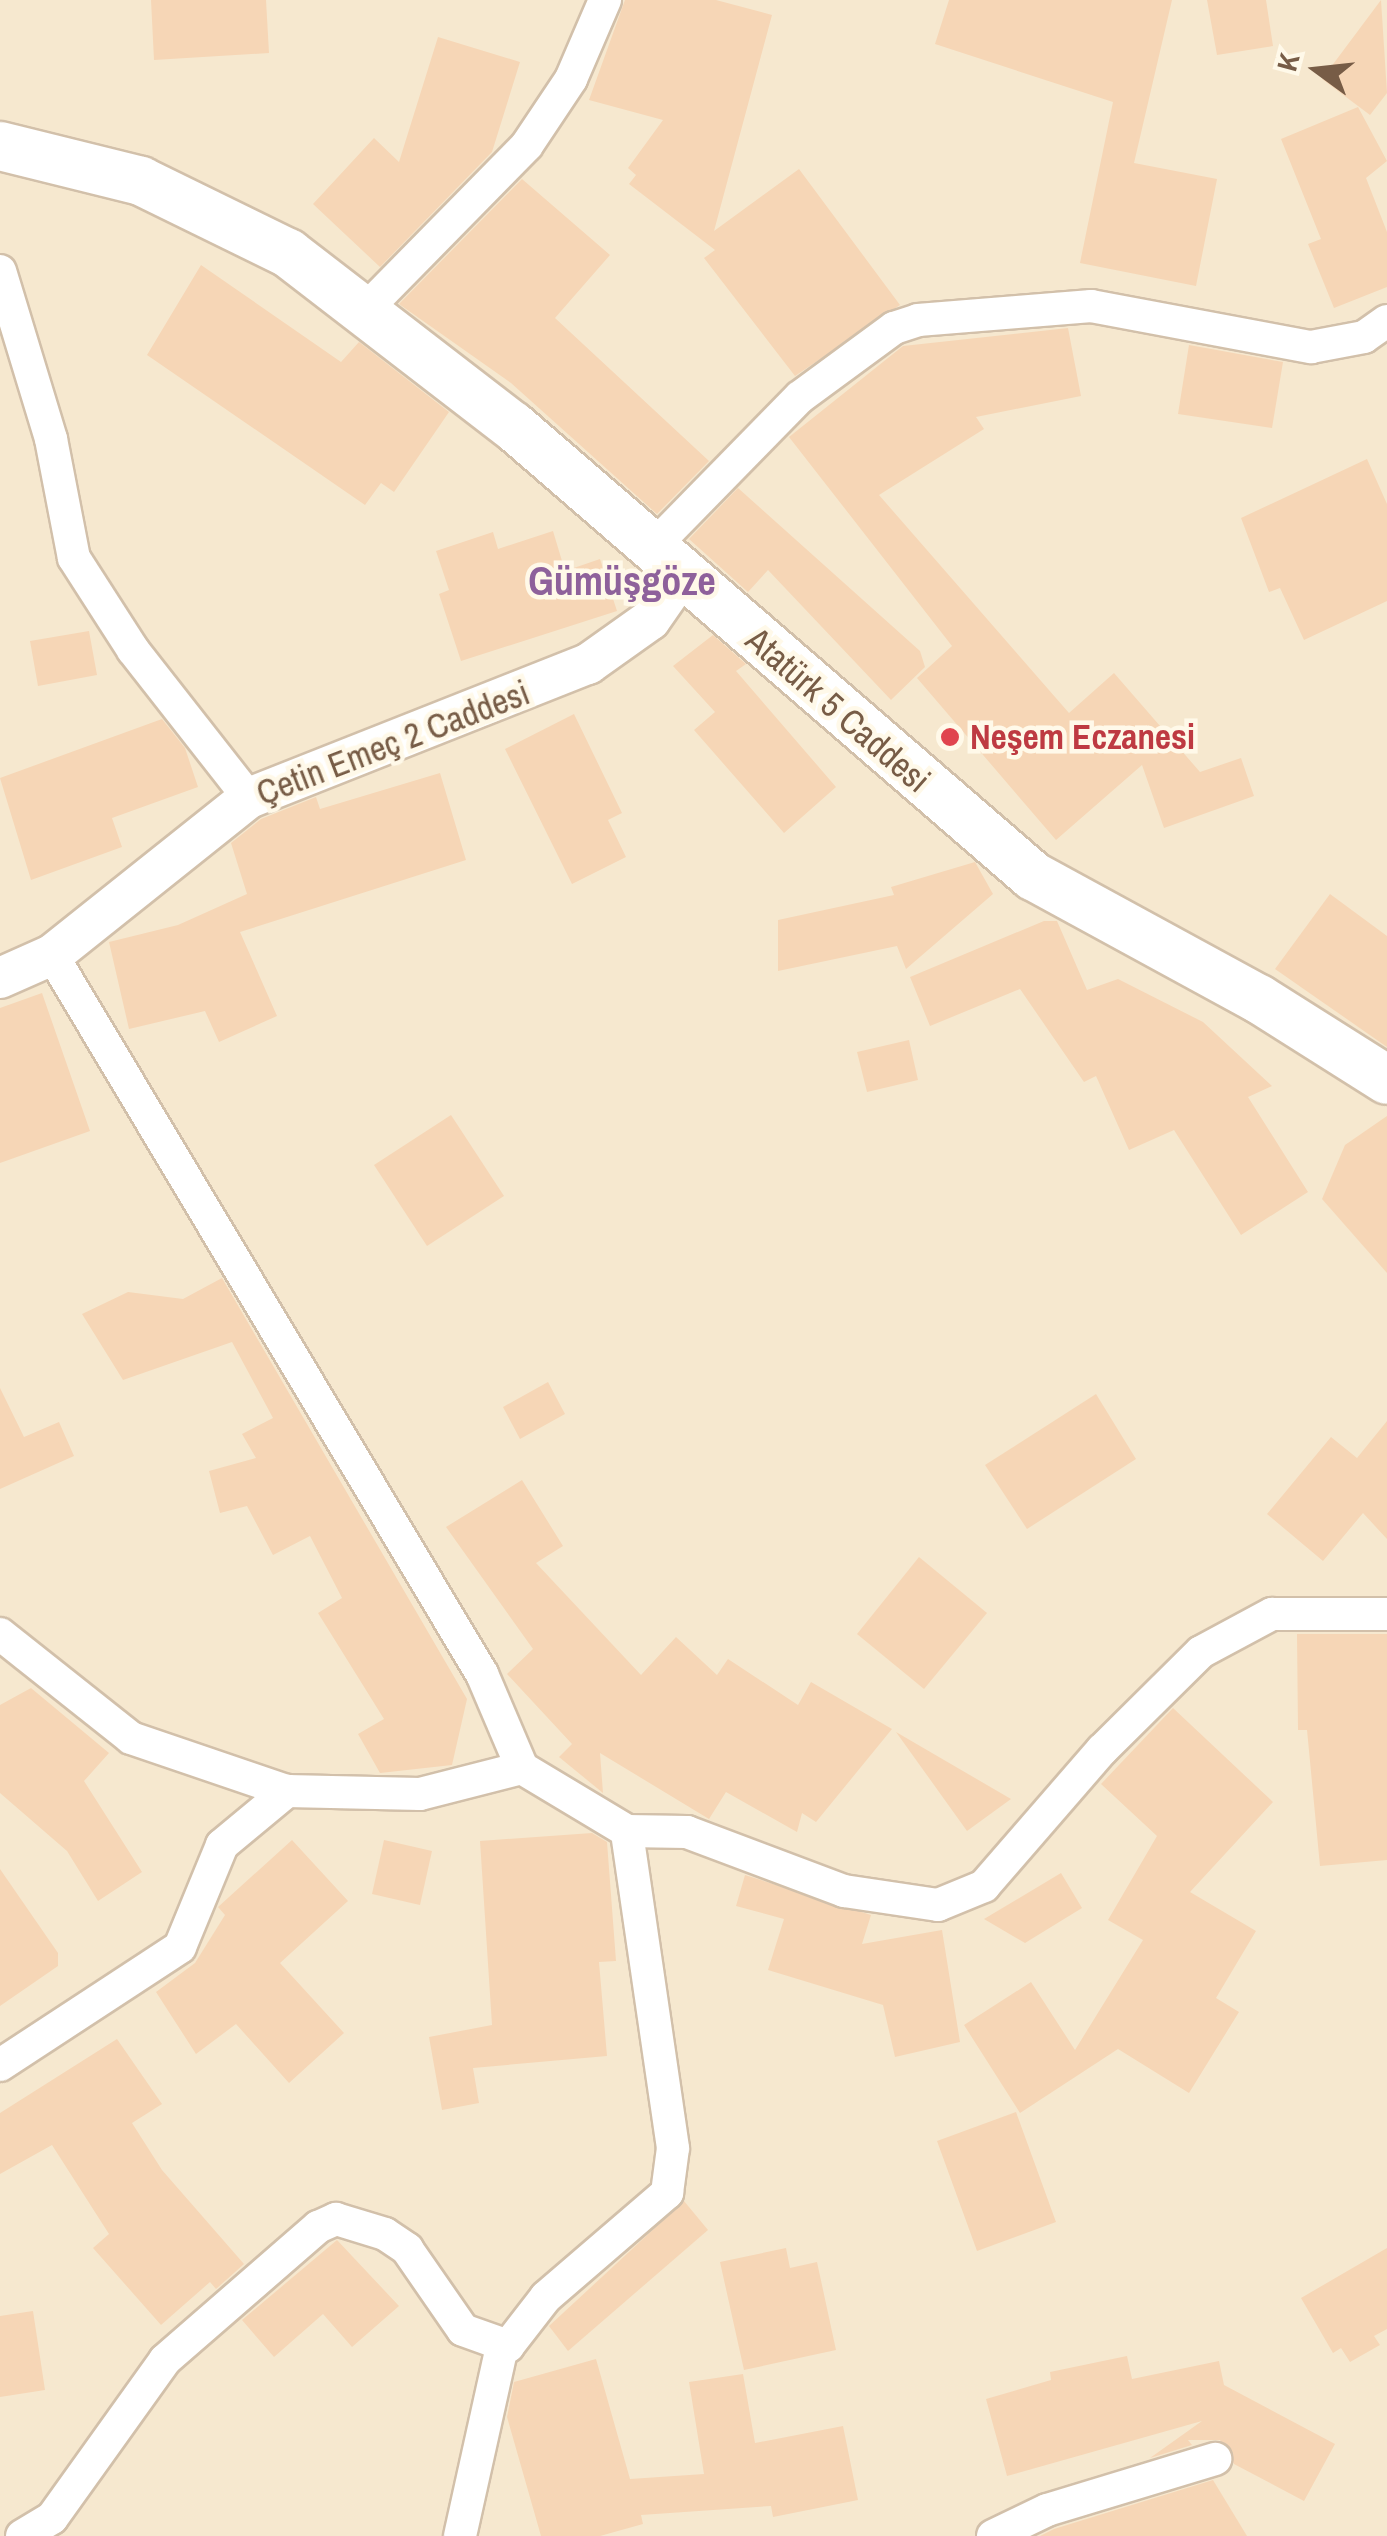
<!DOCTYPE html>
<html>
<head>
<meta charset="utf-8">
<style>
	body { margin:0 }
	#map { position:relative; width:1387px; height:2536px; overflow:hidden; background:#fef6e1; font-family:"Archivo Narrow",sans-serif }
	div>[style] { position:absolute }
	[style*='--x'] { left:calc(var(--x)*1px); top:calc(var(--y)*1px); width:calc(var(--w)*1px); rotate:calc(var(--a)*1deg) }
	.residential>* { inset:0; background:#f6e8cf }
	.building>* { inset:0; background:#f6d6b6 }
	.roads { filter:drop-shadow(2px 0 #d2c0aa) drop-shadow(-2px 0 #d2c0aa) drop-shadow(0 2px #d2c0aa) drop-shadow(0 -2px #d2c0aa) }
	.minor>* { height:32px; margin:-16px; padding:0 16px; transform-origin:16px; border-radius:16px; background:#fff }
	.tertiary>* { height:40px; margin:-20px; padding:0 20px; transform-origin:20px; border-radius:20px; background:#fff }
	.secondary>* { height:48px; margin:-24px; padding:0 24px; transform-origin:24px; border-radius:24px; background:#fff }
	.dots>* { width:28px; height:28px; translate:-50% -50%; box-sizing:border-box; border:5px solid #fff9e9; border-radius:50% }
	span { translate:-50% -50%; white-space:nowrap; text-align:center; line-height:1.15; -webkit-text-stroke:9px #fff9e9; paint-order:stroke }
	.street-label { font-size:35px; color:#775c46 }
	.health-label { font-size:35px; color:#be3a42; font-weight:700 }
	.left { translate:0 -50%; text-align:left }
	.quarter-label { font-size:40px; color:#8e619b; font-weight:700 }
	.north { position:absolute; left:1267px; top:20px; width:100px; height:100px; -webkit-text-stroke:8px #fff9e9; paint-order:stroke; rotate:285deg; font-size:28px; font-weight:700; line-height:40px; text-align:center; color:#775c46 }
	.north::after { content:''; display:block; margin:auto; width:35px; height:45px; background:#775c46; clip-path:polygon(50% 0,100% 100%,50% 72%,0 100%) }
</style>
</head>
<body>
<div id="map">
	<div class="residential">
		<i style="clip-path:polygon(0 0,1387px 0,1387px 2536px,0 2536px)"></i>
	</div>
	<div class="building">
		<i style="clip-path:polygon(151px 0,266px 0,269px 53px,154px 60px)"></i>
		<i style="clip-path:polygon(625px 0,716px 0,772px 15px,714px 231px,799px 169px,900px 305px,795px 376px,704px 258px,715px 250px,629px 184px,636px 175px,628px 168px,663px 120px,589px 100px)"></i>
		<i style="clip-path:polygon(949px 0,1172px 0,1134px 163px,1217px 179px,1196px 286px,1080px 263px,1113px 102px,935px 44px)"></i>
		<i style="clip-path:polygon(1207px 0,1266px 0,1273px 46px,1217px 55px)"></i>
		<i style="clip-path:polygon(1381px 0,1387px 93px,1370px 115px,1322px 79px)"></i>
		<i style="clip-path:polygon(438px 37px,520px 62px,492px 152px,380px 267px,313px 204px,374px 138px,399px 162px)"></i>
		<i style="clip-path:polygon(1358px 107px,1387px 161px,1366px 178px,1387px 232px,1387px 287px,1334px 308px,1308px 244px,1321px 239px,1281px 139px)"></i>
		<i style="clip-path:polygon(522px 179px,610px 255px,555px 318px,709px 461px,657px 514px,511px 383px,399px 304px)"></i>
		<i style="clip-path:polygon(201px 265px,341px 362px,359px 342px,449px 412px,394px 492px,381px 483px,365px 505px,147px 355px)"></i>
		<i style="clip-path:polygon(1068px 328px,1081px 396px,976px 417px,984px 429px,879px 495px,1069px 713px,1114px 673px,1200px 772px,1241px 758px,1254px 796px,1164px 828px,1142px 765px,1056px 840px,917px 678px,952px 646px,789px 437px,903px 346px)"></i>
		<i style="clip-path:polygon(1189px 345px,1283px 362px,1272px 428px,1178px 414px)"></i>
		<i style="clip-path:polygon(1367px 459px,1387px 504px,1387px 601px,1304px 640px,1280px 588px,1269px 592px,1241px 518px)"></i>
		<i style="clip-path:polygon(738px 488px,920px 651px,925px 667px,891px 700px,768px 570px,748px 592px,689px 539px)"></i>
		<i style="clip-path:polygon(553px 531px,565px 571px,600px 559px,617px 611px,461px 661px,439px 594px,449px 590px,436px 551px,493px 532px,498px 549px)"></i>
		<i style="clip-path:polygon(89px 631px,97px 675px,38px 686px,30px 641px)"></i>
		<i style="clip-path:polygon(713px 635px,746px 664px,736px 671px,836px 787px,784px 833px,694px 730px,715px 712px,673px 666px)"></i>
		<i style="clip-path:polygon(574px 714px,622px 813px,608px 820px,626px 857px,572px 884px,505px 749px)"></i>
		<i style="clip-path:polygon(162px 719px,185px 748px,198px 787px,112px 818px,122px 847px,31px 880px,0 778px)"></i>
		<i style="clip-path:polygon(440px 773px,466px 860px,240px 932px,277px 1016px,219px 1042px,205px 1011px,129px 1029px,109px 942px,178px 925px,247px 894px,231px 843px,261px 819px,316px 797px,320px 809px)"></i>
		<i style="clip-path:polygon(975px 862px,993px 894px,906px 969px,897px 946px,778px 971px,778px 920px,894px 895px,891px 887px)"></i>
		<i style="clip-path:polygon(1330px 894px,1387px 936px,1387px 1047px,1275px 969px)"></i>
		<i style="clip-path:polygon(1044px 921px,1057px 921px,1087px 990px,1118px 979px,1203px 1022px,1272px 1086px,1248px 1097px,1308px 1192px,1241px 1235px,1174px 1130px,1129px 1150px,1096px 1076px,1084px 1082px,1020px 989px,930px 1026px,910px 977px)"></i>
		<i style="clip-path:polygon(42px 993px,90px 1131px,0 1163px,0 1008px)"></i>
		<i style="clip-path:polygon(909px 1040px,918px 1080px,867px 1092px,857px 1052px)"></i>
		<i style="clip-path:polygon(451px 1115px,504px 1196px,427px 1246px,374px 1165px)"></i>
		<i style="clip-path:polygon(1387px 1116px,1387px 1273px,1322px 1199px,1345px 1145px)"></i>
		<i style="clip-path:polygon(222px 1278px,467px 1699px,452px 1765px,380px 1773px,358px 1734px,384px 1719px,318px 1613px,342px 1598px,310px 1536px,273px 1555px,247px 1506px,220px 1513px,209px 1471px,256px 1458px,242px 1434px,273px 1418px,232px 1342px,123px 1380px,82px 1314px,128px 1292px,183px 1299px)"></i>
		<i style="clip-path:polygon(548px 1382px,565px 1414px,520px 1439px,503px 1407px)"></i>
		<i style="clip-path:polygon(0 1388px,24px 1437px,59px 1422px,74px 1456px,0 1489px)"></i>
		<i style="clip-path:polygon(1096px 1394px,1136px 1459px,1027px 1529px,985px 1465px)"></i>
		<i style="clip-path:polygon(1387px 1421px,1387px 1539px,1363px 1513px,1323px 1561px,1267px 1514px,1331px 1437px,1357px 1458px)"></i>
		<i style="clip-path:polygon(522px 1480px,563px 1546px,536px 1563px,641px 1675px,676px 1637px,717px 1675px,728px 1659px,798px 1705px,811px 1682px,892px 1729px,816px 1822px,802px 1813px,797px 1832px,726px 1792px,709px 1819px,600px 1753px,603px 1793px,559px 1757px,572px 1744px,507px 1674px,533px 1649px,446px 1527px)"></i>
		<i style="clip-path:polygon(919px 1557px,987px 1613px,924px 1689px,857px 1634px)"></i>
		<i style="clip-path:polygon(1297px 1634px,1387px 1634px,1387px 1860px,1320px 1866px,1307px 1730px,1298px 1730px)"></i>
		<i style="clip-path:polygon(31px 1688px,109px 1753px,84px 1781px,142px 1872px,98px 1901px,67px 1851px,0 1793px,0 1705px)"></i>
		<i style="clip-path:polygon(1173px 1708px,1273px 1802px,1190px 1892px,1256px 1931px,1216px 1998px,1239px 2012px,1189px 2093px,1118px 2049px,1020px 2113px,964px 2025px,1031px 1982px,1075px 2050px,1143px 1940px,1108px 1920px,1157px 1836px,1101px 1784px)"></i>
		<i style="clip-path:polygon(896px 1732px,1011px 1799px,967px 1831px)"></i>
		<i style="clip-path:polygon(592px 1833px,607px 1842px,616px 1961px,599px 1962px,607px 2056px,473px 2068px,479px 2103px,442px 2110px,429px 2037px,492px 2025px,480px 1841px)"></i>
		<i style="clip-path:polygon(292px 1840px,348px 1901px,280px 1963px,344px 2033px,289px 2083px,236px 2024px,196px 2054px,156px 1992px,195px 1963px,225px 1915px,218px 1907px)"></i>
		<i style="clip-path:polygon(384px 1840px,432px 1851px,420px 1905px,372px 1894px)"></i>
		<i style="clip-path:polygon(0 1869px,58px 1953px,58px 1966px,0 2006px)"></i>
		<i style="clip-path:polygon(1061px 1873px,1082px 1908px,1025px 1943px,984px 1919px)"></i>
		<i style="clip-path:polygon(745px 1875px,871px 1915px,862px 1944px,942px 1930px,960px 2042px,895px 2057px,883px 2005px,768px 1970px,784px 1919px,736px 1906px)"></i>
		<i style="clip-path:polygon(117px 2039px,162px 2104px,132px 2123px,162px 2170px,244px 2264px,216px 2289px,210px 2282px,161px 2325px,93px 2248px,109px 2234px,52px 2145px,0 2174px,0 2113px)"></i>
		<i style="clip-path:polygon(1016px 2112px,1056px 2222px,977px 2251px,937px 2141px)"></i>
		<i style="clip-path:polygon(684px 2201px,708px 2230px,568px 2351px,549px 2326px)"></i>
		<i style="clip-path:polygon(337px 2240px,399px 2306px,352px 2347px,323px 2314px,274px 2357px,242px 2320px)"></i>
		<i style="clip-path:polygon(786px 2248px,790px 2268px,817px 2262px,836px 2350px,744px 2370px,720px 2262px)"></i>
		<i style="clip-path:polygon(1387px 2248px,1387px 2329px,1374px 2336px,1380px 2345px,1350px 2362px,1341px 2348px,1333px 2353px,1301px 2298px)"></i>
		<i style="clip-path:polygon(33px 2311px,45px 2390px,0 2397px,0 2316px)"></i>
		<i style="clip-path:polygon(1127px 2356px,1132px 2379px,1219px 2361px,1224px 2385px,1335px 2444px,1304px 2501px,1234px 2464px,1220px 2440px,1188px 2440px,1192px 2445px,1150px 2458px,1202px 2421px,1007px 2476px,986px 2399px,1051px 2380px,1050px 2372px)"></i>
		<i style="clip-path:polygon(596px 2359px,630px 2479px,704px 2474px,689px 2382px,743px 2374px,755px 2443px,843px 2426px,858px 2500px,773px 2517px,771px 2506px,641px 2515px,643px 2524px,600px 2536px,541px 2536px,507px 2417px,514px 2382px)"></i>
		<i style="clip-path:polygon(1213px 2480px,1247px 2536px,1040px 2536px,1054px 2529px)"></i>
	</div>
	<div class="roads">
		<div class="minor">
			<i style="--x:0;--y:271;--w:176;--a:73.1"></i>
			<i style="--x:51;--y:439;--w:121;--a:79.1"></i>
			<i style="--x:74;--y:558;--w:109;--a:57.3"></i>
			<i style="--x:133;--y:650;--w:188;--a:51.9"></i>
			<i style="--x:367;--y:308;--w:228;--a:-45.5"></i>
			<i style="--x:527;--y:145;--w:79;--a:-56.3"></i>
			<i style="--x:571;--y:79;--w:86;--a:-66.7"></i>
			<i style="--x:652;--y:548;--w:211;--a:-45.6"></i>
			<i style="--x:800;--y:397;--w:117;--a:-36.3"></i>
			<i style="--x:894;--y:328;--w:25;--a:-18"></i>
			<i style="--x:918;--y:320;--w:174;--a:-4.6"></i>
			<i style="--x:1091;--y:306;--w:224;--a:10.6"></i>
			<i style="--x:1311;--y:347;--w:54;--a:-10.7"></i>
			<i style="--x:1364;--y:337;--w:28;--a:-35"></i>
			<i style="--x:52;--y:955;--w:838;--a:59.12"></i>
			<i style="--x:482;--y:1674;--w:102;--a:66.9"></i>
			<i style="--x:522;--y:1768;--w:122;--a:31"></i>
			<i style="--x:627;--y:1831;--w:60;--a:1"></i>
			<i style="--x:687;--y:1832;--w:168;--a:20.6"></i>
			<i style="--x:844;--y:1891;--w:95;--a:8.5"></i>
			<i style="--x:938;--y:1905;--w:50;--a:-22.4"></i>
			<i style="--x:984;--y:1886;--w:180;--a:-49.1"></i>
			<i style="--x:1102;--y:1750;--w:139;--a:-44.7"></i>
			<i style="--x:1201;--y:1652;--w:81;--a:-28.2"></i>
			<i style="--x:1272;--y:1614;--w:115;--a:0"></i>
			<i style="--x:0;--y:1634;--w:167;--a:38.4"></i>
			<i style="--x:131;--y:1738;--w:165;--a:18.8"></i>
			<i style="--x:0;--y:2065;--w:215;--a:-33.2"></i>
			<i style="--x:180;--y:1947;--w:110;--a:-67.6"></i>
			<i style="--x:222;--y:1845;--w:85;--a:-39.7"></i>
			<i style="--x:287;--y:1791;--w:133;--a:1.3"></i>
			<i style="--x:420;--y:1794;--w:105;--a:-14.3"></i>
			<i style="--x:22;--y:2536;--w:35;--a:-31"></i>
			<i style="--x:52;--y:2518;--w:194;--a:-54.4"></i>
			<i style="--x:165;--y:2360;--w:203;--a:-41"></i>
			<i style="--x:318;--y:2227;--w:20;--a:-24"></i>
			<i style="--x:336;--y:2219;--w:51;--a:17"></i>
			<i style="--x:385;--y:2234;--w:27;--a:34"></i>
			<i style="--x:407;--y:2249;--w:98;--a:55.3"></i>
			<i style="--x:463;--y:2330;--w:48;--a:19.6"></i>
			<i style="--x:508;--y:2346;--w:62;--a:-52.2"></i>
			<i style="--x:546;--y:2297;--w:160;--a:-40.7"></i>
			<i style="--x:667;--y:2193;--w:45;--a:-82.4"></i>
			<i style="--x:673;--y:2148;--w:320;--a:-98.3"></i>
			<i style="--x:460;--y:2536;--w:195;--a:-77.5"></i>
			<i style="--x:993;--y:2536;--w:60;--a:-25.7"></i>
			<i style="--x:1047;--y:2510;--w:176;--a:-16.9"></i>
		</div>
		<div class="tertiary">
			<i style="--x:0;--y:978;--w:57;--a:-23.9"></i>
			<i style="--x:52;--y:955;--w:252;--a:-38.6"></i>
			<i style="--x:249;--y:798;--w:365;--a:-21.6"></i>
			<i style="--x:588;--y:664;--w:76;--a:-35.4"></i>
			<i style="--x:650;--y:620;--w:56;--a:-55.2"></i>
		</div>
		<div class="secondary">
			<i style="--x:0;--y:146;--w:145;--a:13.9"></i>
			<i style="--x:141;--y:181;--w:164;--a:26.1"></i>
			<i style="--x:288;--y:253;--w:284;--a:37.6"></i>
			<i style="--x:513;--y:426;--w:688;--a:40.87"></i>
			<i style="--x:1033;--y:876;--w:257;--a:28.6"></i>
			<i style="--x:1259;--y:999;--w:151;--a:32.3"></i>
		</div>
	</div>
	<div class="dots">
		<i style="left:950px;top:737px;background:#e0444e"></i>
	</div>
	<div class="street-label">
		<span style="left:838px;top:710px;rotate:41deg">Atatürk 5 Caddesi</span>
		<span style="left:393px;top:743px;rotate:-21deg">Çetin Emeç 2 Caddesi</span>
	</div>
	<div class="health-label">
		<span class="left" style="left:970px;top:737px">Neşem Eczanesi</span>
	</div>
	<div class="quarter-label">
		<span style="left:622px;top:581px">Gümüşgöze</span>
	</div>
	<div class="north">K</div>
</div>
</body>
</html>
